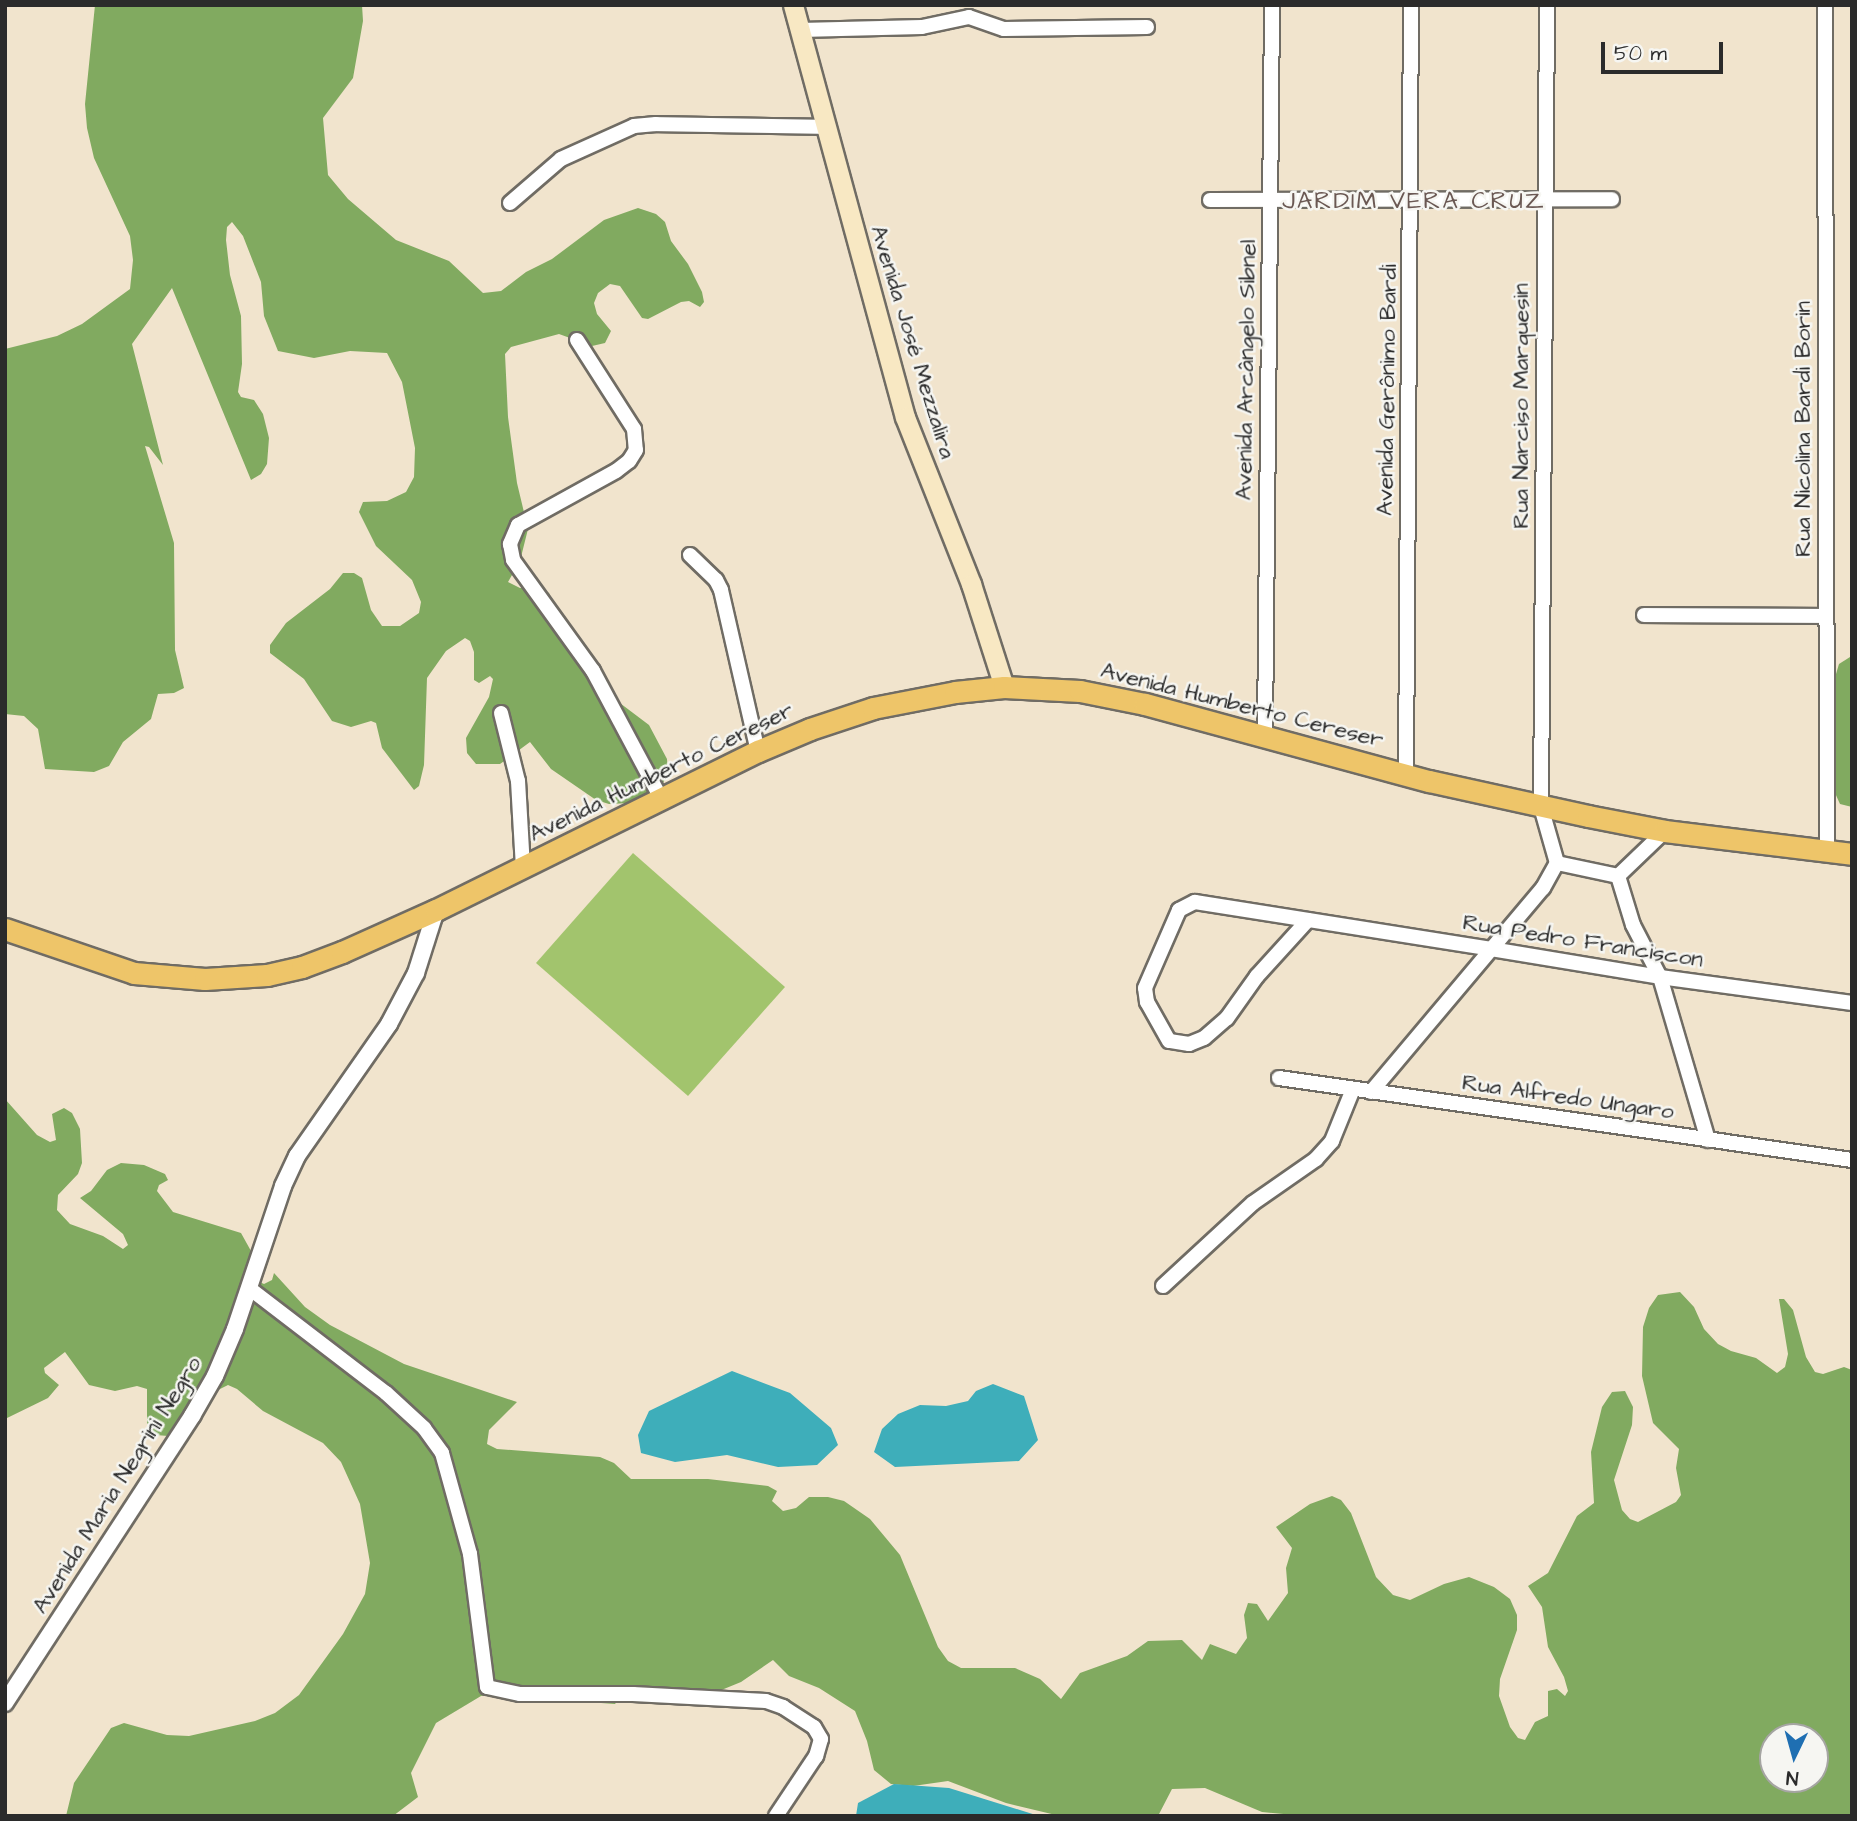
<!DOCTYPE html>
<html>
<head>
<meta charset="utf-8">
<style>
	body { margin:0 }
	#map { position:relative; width:1857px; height:1821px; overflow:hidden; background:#f1e4cd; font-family:"Architects Daughter",sans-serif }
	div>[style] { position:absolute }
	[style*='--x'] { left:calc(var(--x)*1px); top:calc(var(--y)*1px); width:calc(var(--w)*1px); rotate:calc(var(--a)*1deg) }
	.green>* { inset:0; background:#a2c46d }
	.forest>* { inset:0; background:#81aa60 }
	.water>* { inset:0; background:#3eaeba }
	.roads { filter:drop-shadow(2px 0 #706c64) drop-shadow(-2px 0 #706c64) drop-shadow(0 2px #706c64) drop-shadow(0 -2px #706c64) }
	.minor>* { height:14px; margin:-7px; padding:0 7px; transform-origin:7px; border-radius:7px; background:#fff }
	.tertiary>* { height:16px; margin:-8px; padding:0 8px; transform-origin:8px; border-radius:8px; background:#fff }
	.secondary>* { height:19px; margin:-9.5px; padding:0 9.5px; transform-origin:9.5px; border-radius:9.5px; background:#f8e8c3 }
	.primary>* { height:21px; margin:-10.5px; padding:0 10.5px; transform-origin:10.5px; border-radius:10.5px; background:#eec569 }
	span { translate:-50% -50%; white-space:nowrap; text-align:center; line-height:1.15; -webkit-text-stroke:5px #f6f6f2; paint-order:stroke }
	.street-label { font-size:23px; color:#2b2b2b }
	.neighbourhood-label { font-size:24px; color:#6a5853; letter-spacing:2px }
	.frame { position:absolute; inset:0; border:7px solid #2b2b2b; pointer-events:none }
	.north { position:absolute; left:1759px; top:1723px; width:70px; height:70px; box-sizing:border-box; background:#f6f6f2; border:2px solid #a5a5a2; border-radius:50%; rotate:185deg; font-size:19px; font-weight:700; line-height:28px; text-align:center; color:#2b2b2b }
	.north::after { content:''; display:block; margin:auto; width:24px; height:32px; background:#1f6fb2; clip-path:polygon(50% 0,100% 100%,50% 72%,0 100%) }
	.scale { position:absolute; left:1601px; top:42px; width:122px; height:32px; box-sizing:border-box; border:4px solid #2b2b2b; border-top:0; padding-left:9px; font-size:21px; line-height:24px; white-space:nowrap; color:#2b2b2b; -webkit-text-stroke:5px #f6f6f2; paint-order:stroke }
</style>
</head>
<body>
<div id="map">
	<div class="green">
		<i style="clip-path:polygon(633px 853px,785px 987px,688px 1096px,536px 963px)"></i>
	</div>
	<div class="forest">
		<i style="clip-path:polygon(95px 5px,362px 5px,363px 21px,353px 78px,323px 118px,328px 175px,348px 199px,396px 240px,449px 261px,483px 293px,501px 291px,526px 272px,552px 259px,604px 220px,638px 208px,656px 214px,665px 222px,671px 241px,688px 264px,702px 292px,704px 302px,700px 307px,689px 301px,681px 302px,648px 319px,642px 318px,620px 286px,610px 284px,598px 293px,594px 303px,597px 314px,611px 331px,605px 343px,592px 346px,559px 334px,511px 347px,505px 354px,508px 417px,517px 483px,528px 529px,520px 561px,508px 582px,520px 588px,540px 588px,549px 593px,588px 679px,649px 725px,667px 759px,668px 773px,661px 787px,630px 803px,609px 804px,596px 800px,551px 769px,530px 742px,500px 764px,476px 764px,467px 753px,466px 738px,489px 697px,493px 679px,490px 676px,479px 683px,474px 680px,474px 652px,470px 641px,465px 638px,446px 651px,427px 678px,424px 765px,419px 786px,414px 790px,382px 748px,376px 723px,371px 721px,351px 727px,332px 721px,304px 679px,270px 653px,270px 645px,286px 623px,330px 589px,343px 573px,354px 573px,362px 578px,371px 610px,382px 626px,400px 626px,419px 613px,421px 602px,412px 580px,376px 546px,359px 512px,363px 502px,387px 501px,406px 492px,414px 477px,415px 448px,402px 382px,387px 353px,350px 351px,314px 358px,278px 351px,264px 316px,261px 282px,243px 236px,232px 222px,227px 227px,226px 240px,230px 275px,241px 316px,242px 364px,238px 392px,241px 397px,254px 400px,263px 414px,269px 438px,267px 464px,261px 474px,251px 480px,172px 288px,132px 344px,163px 465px,149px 447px,145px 446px,174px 543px,175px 650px,184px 688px,174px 693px,158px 694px,151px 719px,123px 742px,109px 766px,94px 772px,45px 769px,38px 729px,24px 716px,5px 714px,5px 349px,57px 336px,82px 324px,130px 289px,133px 260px,130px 236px,94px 158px,87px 128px,85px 104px)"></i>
		<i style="clip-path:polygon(1850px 657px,1852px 657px,1852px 807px,1840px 804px,1835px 793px,1828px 742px,1833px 684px,1839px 664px)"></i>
		<i style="clip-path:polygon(evenodd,5px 1099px,37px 1135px,50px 1142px,56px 1140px,52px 1114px,64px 1108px,72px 1113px,80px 1129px,82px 1163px,78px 1174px,58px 1195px,57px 1210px,70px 1224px,103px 1236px,123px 1249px,128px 1245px,123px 1234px,80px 1198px,91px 1191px,107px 1170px,121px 1163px,144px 1165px,165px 1174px,168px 1180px,159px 1185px,157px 1191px,173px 1212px,241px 1233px,251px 1251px,255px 1280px,264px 1284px,272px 1280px,274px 1273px,305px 1307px,330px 1325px,404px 1364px,517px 1402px,489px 1430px,487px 1444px,497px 1449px,600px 1457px,614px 1463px,631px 1479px,708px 1479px,768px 1486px,777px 1491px,772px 1501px,783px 1511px,796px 1508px,809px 1497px,828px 1497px,844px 1501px,870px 1519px,900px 1555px,938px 1647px,948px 1661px,961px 1668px,1015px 1668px,1040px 1679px,1061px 1699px,1080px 1673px,1127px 1656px,1148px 1641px,1182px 1640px,1202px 1660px,1210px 1644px,1236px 1654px,1247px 1638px,1244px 1615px,1248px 1603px,1257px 1604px,1268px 1621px,1288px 1593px,1286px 1568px,1292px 1548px,1276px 1527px,1310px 1504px,1332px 1496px,1341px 1500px,1351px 1513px,1376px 1577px,1393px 1595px,1410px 1600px,1444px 1584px,1469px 1577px,1494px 1587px,1510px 1599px,1517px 1615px,1517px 1630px,1500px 1679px,1499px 1696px,1510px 1727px,1518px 1738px,1525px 1740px,1535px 1722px,1548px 1716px,1548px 1691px,1557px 1689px,1565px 1696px,1568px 1691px,1564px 1677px,1548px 1647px,1542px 1607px,1528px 1586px,1548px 1573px,1577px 1516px,1594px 1503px,1591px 1452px,1602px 1407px,1612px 1392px,1625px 1391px,1633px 1407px,1632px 1425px,1614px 1480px,1622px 1510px,1630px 1519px,1638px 1522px,1676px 1502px,1681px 1495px,1676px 1468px,1679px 1449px,1653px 1423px,1642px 1376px,1643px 1327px,1649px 1308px,1658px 1295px,1680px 1292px,1694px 1307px,1704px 1329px,1718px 1344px,1731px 1351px,1756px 1358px,1777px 1373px,1785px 1367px,1788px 1354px,1779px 1299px,1784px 1299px,1793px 1310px,1806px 1357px,1815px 1372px,1823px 1374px,1844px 1367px,1852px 1370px,1852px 1816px,1305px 1816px,1262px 1812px,1205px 1788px,1172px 1789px,1158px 1816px,1060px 1816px,1006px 1803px,948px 1781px,913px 1786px,891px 1784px,874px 1770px,867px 1741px,855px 1711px,819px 1688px,789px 1676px,773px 1660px,741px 1682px,719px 1691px,632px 1695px,618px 1700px,615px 1704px,601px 1703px,560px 1688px,535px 1686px,507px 1693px,481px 1696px,436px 1723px,411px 1773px,418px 1797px,393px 1816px,66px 1816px,74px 1783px,111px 1728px,124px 1723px,167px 1735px,189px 1736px,255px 1721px,275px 1713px,299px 1695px,343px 1634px,365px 1594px,370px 1563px,360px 1504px,341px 1462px,323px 1443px,263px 1411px,237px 1389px,228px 1385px,218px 1390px,181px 1431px,168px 1436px,156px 1435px,147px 1423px,147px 1389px,137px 1386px,115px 1391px,89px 1385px,65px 1352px,44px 1368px,45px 1373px,59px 1385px,48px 1398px,5px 1419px,5px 1099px,1773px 1737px,1815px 1737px,1815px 1779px,1773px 1779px,1773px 1737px)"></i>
	</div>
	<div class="water">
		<i style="clip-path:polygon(732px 1371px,790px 1393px,831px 1428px,838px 1445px,817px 1465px,778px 1467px,727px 1455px,675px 1462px,641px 1453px,638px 1435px,649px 1411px)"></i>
		<i style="clip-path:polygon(993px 1384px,1024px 1396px,1038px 1440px,1019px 1461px,895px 1467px,874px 1452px,882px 1429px,898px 1414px,920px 1405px,946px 1406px,968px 1401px,976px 1391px)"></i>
		<i style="clip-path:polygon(894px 1784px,949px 1788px,1039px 1816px,856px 1816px,858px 1803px)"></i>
	</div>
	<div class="roads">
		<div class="minor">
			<i style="--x:1825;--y:5;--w:847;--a:89.86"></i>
			<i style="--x:800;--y:30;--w:122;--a:-1.4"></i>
			<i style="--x:922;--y:27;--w:48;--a:-12"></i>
			<i style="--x:969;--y:17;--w:37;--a:19"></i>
			<i style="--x:1004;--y:29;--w:143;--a:-0.8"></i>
			<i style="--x:1210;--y:200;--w:402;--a:-0.1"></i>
			<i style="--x:510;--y:203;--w:67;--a:-40.8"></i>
			<i style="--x:561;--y:159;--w:80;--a:-24.3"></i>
			<i style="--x:634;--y:126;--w:22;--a:-5"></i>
			<i style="--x:656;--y:124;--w:170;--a:1"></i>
			<i style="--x:577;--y:340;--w:106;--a:57.4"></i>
			<i style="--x:634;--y:429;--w:21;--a:85"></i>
			<i style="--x:636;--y:450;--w:13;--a:122"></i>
			<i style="--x:629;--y:461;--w:16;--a:142"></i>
			<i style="--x:616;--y:471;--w:112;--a:151.1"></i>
			<i style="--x:518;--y:525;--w:21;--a:113"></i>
			<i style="--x:510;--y:544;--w:16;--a:79"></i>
			<i style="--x:513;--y:560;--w:137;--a:54.2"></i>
			<i style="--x:593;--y:671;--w:146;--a:61.9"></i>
			<i style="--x:690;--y:555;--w:36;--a:44"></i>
			<i style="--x:716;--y:580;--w:11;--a:63"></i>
			<i style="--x:721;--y:590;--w:165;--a:77.1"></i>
			<i style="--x:1644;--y:615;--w:182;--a:0.3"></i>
			<i style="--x:501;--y:713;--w:70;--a:76"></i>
			<i style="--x:518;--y:781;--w:86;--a:86.7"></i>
			<i style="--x:1265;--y:735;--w:730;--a:-89.45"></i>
			<i style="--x:1406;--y:774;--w:769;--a:-89.63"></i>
			<i style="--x:1557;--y:863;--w:62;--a:12"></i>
			<i style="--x:1618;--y:876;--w:51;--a:73"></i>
			<i style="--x:1633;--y:925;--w:59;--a:62.6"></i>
			<i style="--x:1660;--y:977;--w:170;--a:73.6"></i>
			<i style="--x:1618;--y:876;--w:65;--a:-43.8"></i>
			<i style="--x:1308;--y:920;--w:76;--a:132.3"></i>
			<i style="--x:1257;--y:976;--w:52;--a:125.5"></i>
			<i style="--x:1227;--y:1018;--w:30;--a:139"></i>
			<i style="--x:1204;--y:1038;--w:16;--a:158"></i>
			<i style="--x:1189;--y:1044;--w:20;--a:-171"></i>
			<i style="--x:1169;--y:1041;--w:45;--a:-119.4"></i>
			<i style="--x:1147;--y:1002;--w:14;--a:-98"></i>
			<i style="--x:1145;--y:988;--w:85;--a:-66.4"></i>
			<i style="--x:1179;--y:910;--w:18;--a:-27"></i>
			<i style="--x:1195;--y:902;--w:300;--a:9"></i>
			<i style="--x:1491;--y:949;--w:171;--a:9.4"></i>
			<i style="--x:1660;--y:977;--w:194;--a:7.7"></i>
			<i style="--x:1279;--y:1078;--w:579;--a:8.14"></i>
			<i style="--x:1371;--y:1092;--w:267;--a:-49.9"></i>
			<i style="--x:1543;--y:888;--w:29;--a:-61"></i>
			<i style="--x:1557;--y:863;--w:58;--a:-105.9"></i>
			<i style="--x:1541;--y:807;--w:802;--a:-89.57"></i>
			<i style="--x:1163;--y:1286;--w:122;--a:-42.7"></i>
			<i style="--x:1253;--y:1203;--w:77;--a:-34.9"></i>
			<i style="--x:1316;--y:1159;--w:24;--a:-48"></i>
			<i style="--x:1332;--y:1141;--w:56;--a:-68"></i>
			<i style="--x:249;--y:1288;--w:173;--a:37.5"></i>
			<i style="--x:386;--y:1393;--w:52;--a:42.6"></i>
			<i style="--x:424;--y:1428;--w:31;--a:54"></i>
			<i style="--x:442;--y:1453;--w:105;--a:74.5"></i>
			<i style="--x:470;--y:1554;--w:134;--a:82.7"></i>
			<i style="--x:487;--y:1687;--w:34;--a:12"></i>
			<i style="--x:520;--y:1694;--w:113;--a:0"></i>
			<i style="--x:633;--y:1694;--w:133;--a:3"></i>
			<i style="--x:766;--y:1701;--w:18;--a:19"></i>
			<i style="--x:783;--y:1707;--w:37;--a:33"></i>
			<i style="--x:814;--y:1727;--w:14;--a:60"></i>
			<i style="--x:821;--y:1739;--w:18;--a:106"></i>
			<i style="--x:816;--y:1756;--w:72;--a:123.7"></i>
		</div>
		<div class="tertiary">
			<i style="--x:5;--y:1703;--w:343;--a:-56.9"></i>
			<i style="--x:192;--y:1416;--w:46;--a:-60.1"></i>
			<i style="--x:215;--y:1376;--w:51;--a:-66.9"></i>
			<i style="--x:235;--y:1329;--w:151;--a:-71.4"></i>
			<i style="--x:283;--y:1186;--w:33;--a:-65"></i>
			<i style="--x:297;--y:1156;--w:161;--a:-55.1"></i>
			<i style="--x:389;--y:1024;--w:58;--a:-62.1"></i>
			<i style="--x:416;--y:973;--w:66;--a:-72.4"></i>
		</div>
		<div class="secondary">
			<i style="--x:793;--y:5;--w:427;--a:74.8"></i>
			<i style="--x:905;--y:417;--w:180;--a:68.4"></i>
			<i style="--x:971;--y:584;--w:108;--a:72.2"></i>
		</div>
		<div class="primary">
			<i style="--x:5;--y:929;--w:136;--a:18.8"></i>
			<i style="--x:134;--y:973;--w:71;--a:4.8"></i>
			<i style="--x:205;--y:979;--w:62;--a:-3.7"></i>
			<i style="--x:267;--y:975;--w:36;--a:-13"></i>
			<i style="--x:302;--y:967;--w:43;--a:-20.6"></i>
			<i style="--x:342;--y:952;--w:103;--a:-24.1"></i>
			<i style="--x:436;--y:910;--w:359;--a:-26.3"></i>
			<i style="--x:758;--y:751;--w:56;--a:-22.9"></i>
			<i style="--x:810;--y:729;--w:66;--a:-18.4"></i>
			<i style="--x:873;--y:708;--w:84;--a:-11"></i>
			<i style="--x:955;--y:692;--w:49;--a:-5.8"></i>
			<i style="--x:1004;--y:687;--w:76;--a:3"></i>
			<i style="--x:1080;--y:691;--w:66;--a:11.3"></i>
			<i style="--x:1145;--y:704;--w:294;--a:15.2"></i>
			<i style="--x:1429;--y:781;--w:163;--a:12.4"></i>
			<i style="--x:1588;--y:816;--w:78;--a:11"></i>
			<i style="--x:1665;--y:831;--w:188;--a:7"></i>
		</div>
	</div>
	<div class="street-label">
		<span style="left:913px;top:342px;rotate:73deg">Avenida José Mezzalira</span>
		<span style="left:1246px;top:370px;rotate:-89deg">Avenida Arcângelo Sibnel</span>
		<span style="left:1387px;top:390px;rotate:-89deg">Avenida Gerônimo Bardi</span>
		<span style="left:1521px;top:406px;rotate:-90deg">Rua Narciso Marquesin</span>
		<span style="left:1803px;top:429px;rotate:-90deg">Rua Nicolina Bardi Borin</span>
		<span style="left:1242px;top:705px;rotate:14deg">Avenida Humberto Cereser</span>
		<span style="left:661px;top:772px;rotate:-26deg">Avenida Humberto Cereser</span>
		<span style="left:1583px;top:941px;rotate:9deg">Rua Pedro Franciscon</span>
		<span style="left:1568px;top:1097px;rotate:8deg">Rua Alfredo Ungaro</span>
		<span style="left:117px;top:1485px;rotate:-58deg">Avenida Maria Negrini Negro</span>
	</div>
	<div class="neighbourhood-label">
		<span style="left:1414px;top:202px">JARDIM VERA CRUZ</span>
	</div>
	<div class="frame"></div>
	<div class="north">N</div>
	<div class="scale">50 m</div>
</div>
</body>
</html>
